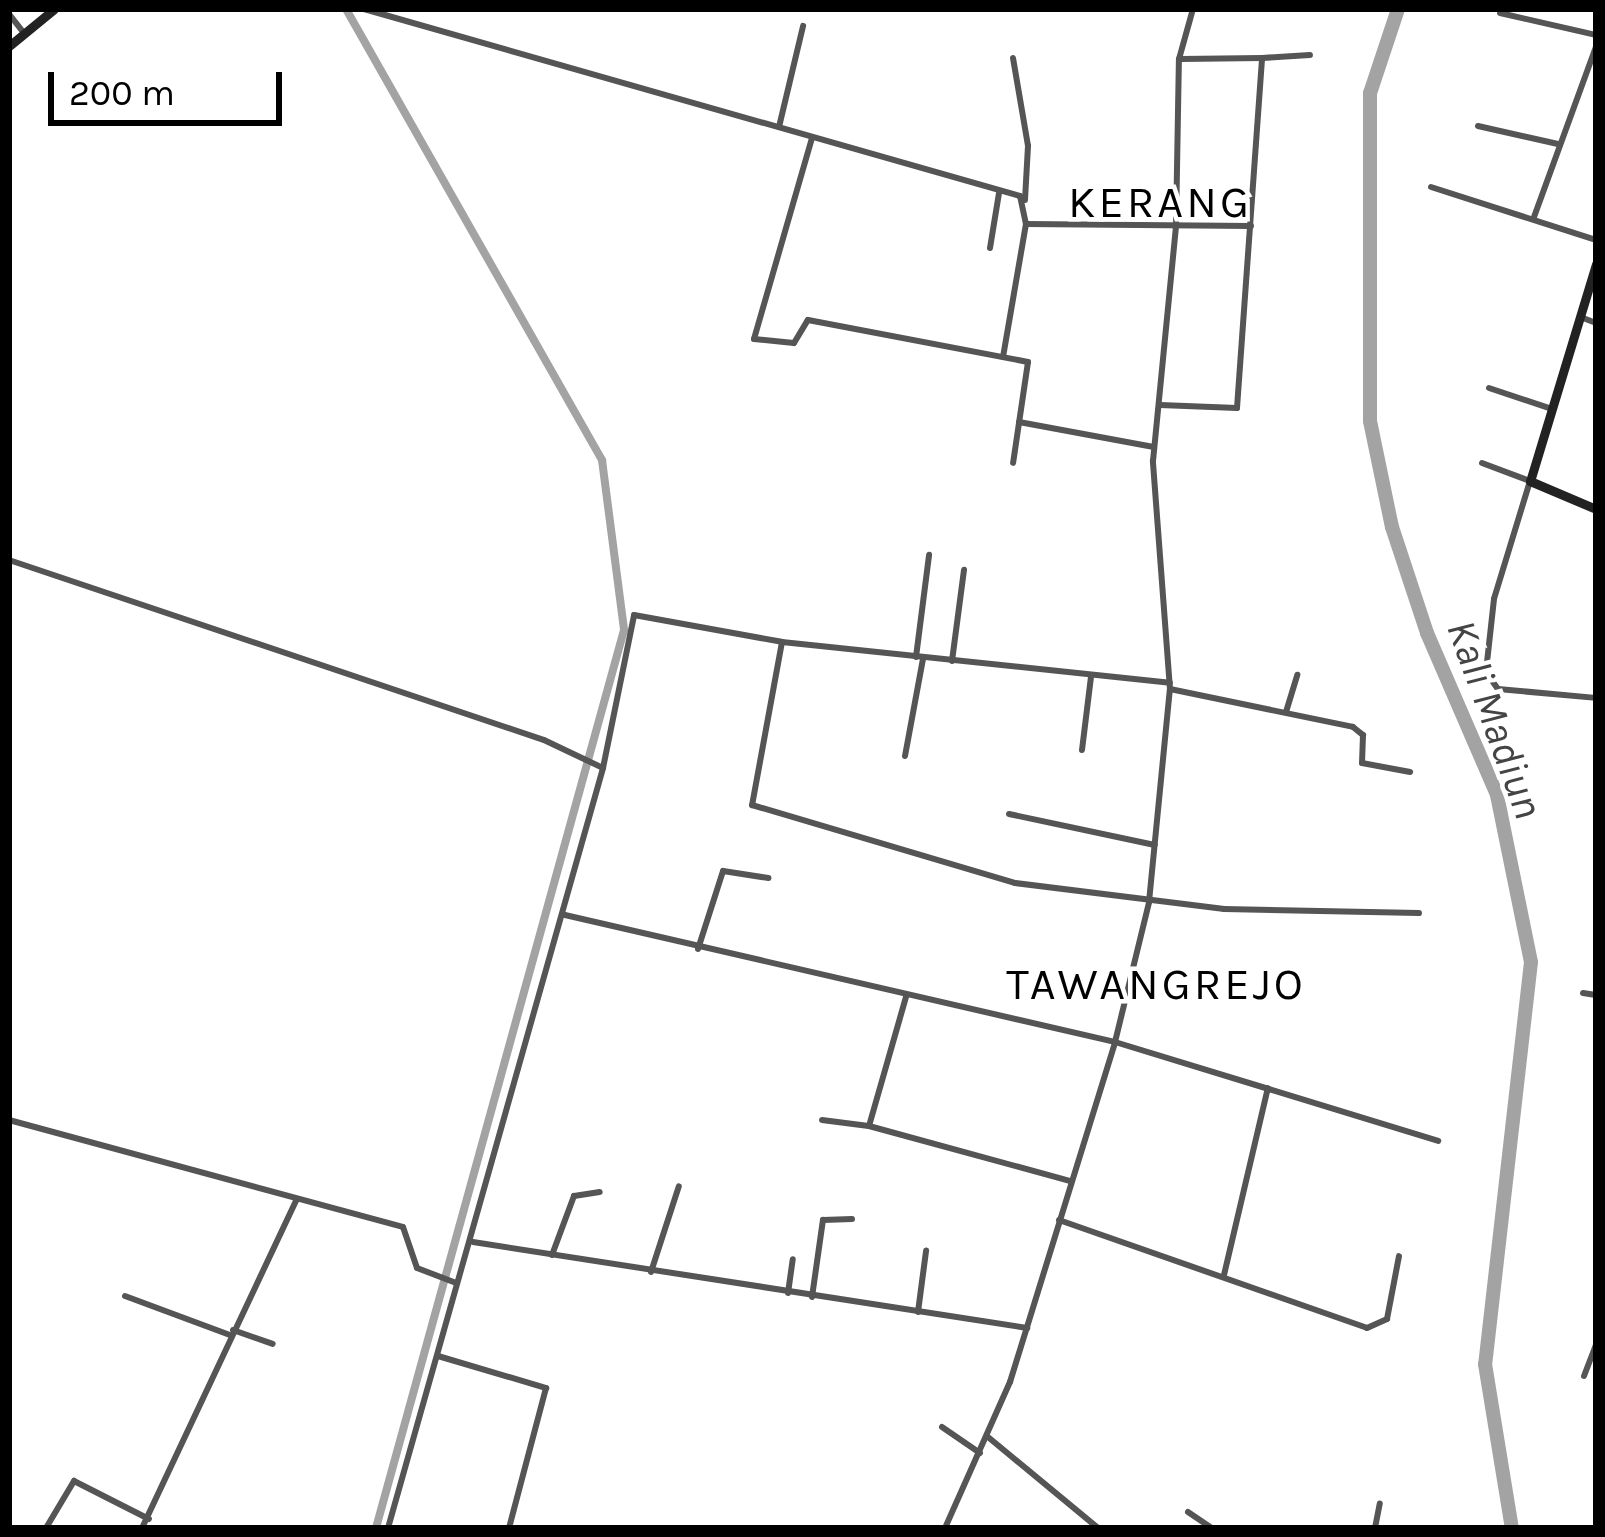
<!DOCTYPE html>
<html>
<head>
<meta charset="utf-8">
<style>
	body { margin:0 }
	#map { position:relative; width:1605px; height:1537px; overflow:hidden; background:#fff; font-family:Karla,sans-serif }
	div>[style] { position:absolute }
	[style*='--x'] { left:calc(var(--x)*1px); top:calc(var(--y)*1px); width:calc(var(--w)*1px); rotate:calc(var(--a)*1deg) }
	.canal>* { height:8px; margin:-4px; padding:0 4px; transform-origin:4px; border-radius:4px; background:#a3a3a3 }
	.river>* { height:14px; margin:-7px; padding:0 7px; transform-origin:7px; border-radius:7px; background:#a3a3a3 }
	.street>* { height:6px; margin:-3px; padding:0 3px; transform-origin:3px; border-radius:3px; background:#555 }
	.secondary>* { height:9px; margin:-4.5px; padding:0 4.5px; transform-origin:4.5px; border-radius:4.5px; background:#222 }
	span { translate:-50% -50%; white-space:nowrap; text-align:center; line-height:1.15; -webkit-text-stroke:9px #fff; paint-order:stroke }
	.water-label { font-size:42px; color:#444; font-style:italic }
	.quarter-label { font-size:45px; color:#000; letter-spacing:3px }
	.frame { position:absolute; inset:0; border:12px solid #000; pointer-events:none }
	.scale { position:absolute; left:48px; top:72px; width:234px; height:54px; box-sizing:border-box; border:6px solid #000; border-top:0; padding-left:15px; font-size:36px; line-height:42px; white-space:nowrap; color:#000; -webkit-text-stroke:9px #fff; paint-order:stroke }
</style>
</head>
<body>
<div id="map">
	<div class="canal">
		<i style="--x:346;--y:9;--w:519;--a:60.42"></i>
		<i style="--x:602;--y:460;--w:171;--a:82.6"></i>
		<i style="--x:624;--y:630;--w:932;--a:105.44"></i>
	</div>
	<div class="river">
		<i style="--x:1398;--y:9;--w:89;--a:108.4"></i>
		<i style="--x:1370;--y:93;--w:328;--a:90"></i>
		<i style="--x:1370;--y:421;--w:108;--a:78.3"></i>
		<i style="--x:1392;--y:527;--w:112;--a:71.7"></i>
		<i style="--x:1427;--y:633;--w:176;--a:66.6"></i>
		<i style="--x:1497;--y:795;--w:170;--a:78.5"></i>
		<i style="--x:1531;--y:962;--w:405;--a:96.5"></i>
		<i style="--x:1485;--y:1364;--w:166;--a:80.7"></i>
	</div>
	<div class="street">
		<i style="--x:364;--y:9;--w:682;--a:15.91"></i>
		<i style="--x:1020;--y:196;--w:29;--a:78"></i>
		<i style="--x:1026;--y:224;--w:225;--a:0.5"></i>
		<i style="--x:1500;--y:13;--w:98;--a:12.9"></i>
		<i style="--x:9;--y:14;--w:24;--a:52"></i>
		<i style="--x:1013;--y:58;--w:89;--a:80.3"></i>
		<i style="--x:1028;--y:146;--w:54;--a:93.2"></i>
		<i style="--x:1262;--y:58;--w:48;--a:-3.6"></i>
		<i style="--x:1478;--y:126;--w:82;--a:12.7"></i>
		<i style="--x:779;--y:127;--w:104;--a:-76.6"></i>
		<i style="--x:812;--y:138;--w:209;--a:106.1"></i>
		<i style="--x:754;--y:339;--w:40;--a:5.7"></i>
		<i style="--x:794;--y:343;--w:27;--a:-59"></i>
		<i style="--x:808;--y:320;--w:224;--a:10.8"></i>
		<i style="--x:1028;--y:362;--w:102;--a:98.4"></i>
		<i style="--x:1431;--y:187;--w:173;--a:17.8"></i>
		<i style="--x:1534;--y:217;--w:181;--a:-70"></i>
		<i style="--x:990;--y:248;--w:56;--a:-80.7"></i>
		<i style="--x:1583;--y:318;--w:14;--a:21"></i>
		<i style="--x:1003;--y:357;--w:135;--a:-80.2"></i>
		<i style="--x:1489;--y:388;--w:66;--a:18.4"></i>
		<i style="--x:1160;--y:405;--w:77;--a:2.2"></i>
		<i style="--x:1237;--y:408;--w:351;--a:-85.9"></i>
		<i style="--x:1262;--y:58;--w:81;--a:179.3"></i>
		<i style="--x:1019;--y:422;--w:137;--a:10.5"></i>
		<i style="--x:1482;--y:463;--w:51;--a:20.6"></i>
		<i style="--x:1530;--y:481;--w:123;--a:107"></i>
		<i style="--x:1494;--y:599;--w:73;--a:96.3"></i>
		<i style="--x:1486;--y:672;--w:21;--a:55"></i>
		<i style="--x:1498;--y:689;--w:98;--a:5.2"></i>
		<i style="--x:9;--y:560;--w:564;--a:18.6"></i>
		<i style="--x:544;--y:740;--w:65;--a:25.4"></i>
		<i style="--x:782;--y:642;--w:166;--a:100.4"></i>
		<i style="--x:752;--y:805;--w:274;--a:16.5"></i>
		<i style="--x:1015;--y:883;--w:211;--a:7.1"></i>
		<i style="--x:1224;--y:909;--w:195;--a:1.2"></i>
		<i style="--x:916;--y:657;--w:103;--a:-82.7"></i>
		<i style="--x:952;--y:661;--w:92;--a:-82.5"></i>
		<i style="--x:1170;--y:689;--w:187;--a:11.7"></i>
		<i style="--x:1353;--y:727;--w:13;--a:39"></i>
		<i style="--x:1363;--y:735;--w:28;--a:92"></i>
		<i style="--x:1362;--y:763;--w:49;--a:10.6"></i>
		<i style="--x:1286;--y:712;--w:39;--a:-73"></i>
		<i style="--x:1082;--y:750;--w:74;--a:-83"></i>
		<i style="--x:905;--y:756;--w:99;--a:-79.5"></i>
		<i style="--x:1009;--y:814;--w:149;--a:12"></i>
		<i style="--x:565;--y:915;--w:564;--a:13"></i>
		<i style="--x:1115;--y:1042;--w:338;--a:17"></i>
		<i style="--x:698;--y:949;--w:82;--a:-72.2"></i>
		<i style="--x:723;--y:871;--w:46;--a:8.8"></i>
		<i style="--x:1583;--y:993;--w:13;--a:9"></i>
		<i style="--x:9;--y:1120;--w:408;--a:15.2"></i>
		<i style="--x:403;--y:1227;--w:43;--a:71.1"></i>
		<i style="--x:417;--y:1268;--w:42;--a:21"></i>
		<i style="--x:822;--y:1120;--w:47;--a:7.3"></i>
		<i style="--x:869;--y:1126;--w:134;--a:-74"></i>
		<i style="--x:869;--y:1126;--w:208;--a:15.3"></i>
		<i style="--x:1059;--y:1220;--w:326;--a:19.3"></i>
		<i style="--x:1367;--y:1328;--w:22;--a:-24"></i>
		<i style="--x:1387;--y:1319;--w:64;--a:-79.2"></i>
		<i style="--x:473;--y:1242;--w:561;--a:8.82"></i>
		<i style="--x:552;--y:1255;--w:63;--a:-69.6"></i>
		<i style="--x:574;--y:1196;--w:26;--a:-9"></i>
		<i style="--x:651;--y:1272;--w:90;--a:-72"></i>
		<i style="--x:1224;--y:1275;--w:192;--a:-76.8"></i>
		<i style="--x:788;--y:1293;--w:34;--a:-82"></i>
		<i style="--x:125;--y:1296;--w:112;--a:20.4"></i>
		<i style="--x:812;--y:1297;--w:78;--a:-81.9"></i>
		<i style="--x:823;--y:1220;--w:29;--a:-2"></i>
		<i style="--x:918;--y:1312;--w:62;--a:-82.5"></i>
		<i style="--x:233;--y:1330;--w:42;--a:19.3"></i>
		<i style="--x:438;--y:1356;--w:113;--a:16.5"></i>
		<i style="--x:546;--y:1388;--w:145;--a:104.8"></i>
		<i style="--x:1584;--y:1376;--w:34;--a:-69"></i>
		<i style="--x:942;--y:1427;--w:46;--a:34.4"></i>
		<i style="--x:988;--y:1437;--w:143;--a:39.6"></i>
		<i style="--x:1188;--y:1512;--w:29;--a:34"></i>
		<i style="--x:46;--y:1528;--w:55;--a:-59.2"></i>
		<i style="--x:74;--y:1481;--w:84;--a:26.9"></i>
		<i style="--x:142;--y:1528;--w:362;--a:-64.8"></i>
		<i style="--x:388;--y:1528;--w:790;--a:-74.2"></i>
		<i style="--x:603;--y:768;--w:156;--a:-78.5"></i>
		<i style="--x:634;--y:615;--w:150;--a:10.3"></i>
		<i style="--x:782;--y:642;--w:390;--a:6"></i>
		<i style="--x:945;--y:1528;--w:160;--a:-66"></i>
		<i style="--x:1010;--y:1382;--w:356;--a:-72.8"></i>
		<i style="--x:1115;--y:1042;--w:144;--a:-76.3"></i>
		<i style="--x:1149;--y:902;--w:214;--a:-84.4"></i>
		<i style="--x:1170;--y:689;--w:229;--a:-94.3"></i>
		<i style="--x:1153;--y:461;--w:236;--a:-84.4"></i>
		<i style="--x:1176;--y:226;--w:167;--a:-89"></i>
		<i style="--x:1179;--y:59;--w:52;--a:-74.4"></i>
		<i style="--x:1375;--y:1528;--w:25;--a:-79"></i>
	</div>
	<div class="secondary">
		<i style="--x:9;--y:46;--w:58;--a:-39.4"></i>
		<i style="--x:1596;--y:264;--w:227;--a:106.9"></i>
		<i style="--x:1530;--y:481;--w:72;--a:23"></i>
	</div>
	<div class="water-label">
		<span style="left:1495px;top:719px;rotate:70deg">Kali Madiun</span>
	</div>
	<div class="quarter-label">
		<span style="left:1160px;top:203px">KERANG</span>
		<span style="left:1156px;top:985px">TAWANGREJO</span>
	</div>
	<div class="frame"></div>
	<div class="scale">200 m</div>
</div>
</body>
</html>
